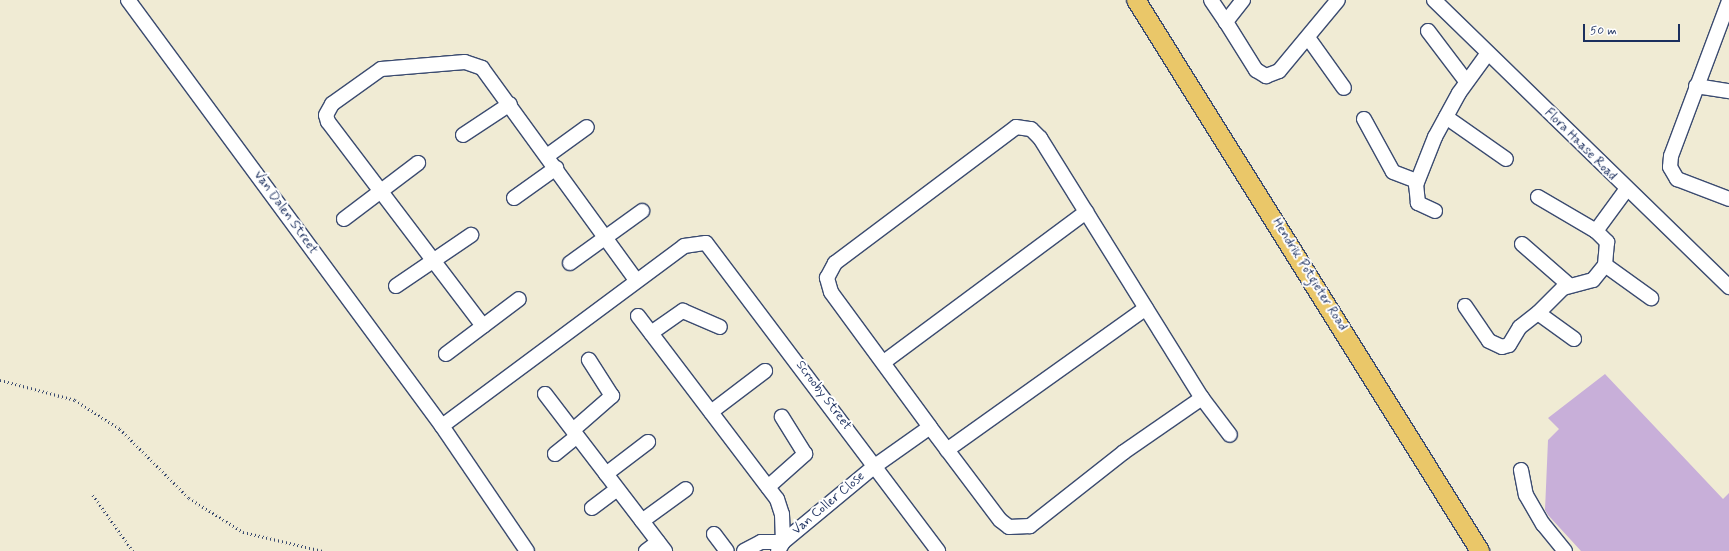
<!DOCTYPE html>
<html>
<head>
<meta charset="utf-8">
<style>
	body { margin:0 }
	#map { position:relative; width:1729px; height:551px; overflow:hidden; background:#f0ebd4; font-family:Mynerve,sans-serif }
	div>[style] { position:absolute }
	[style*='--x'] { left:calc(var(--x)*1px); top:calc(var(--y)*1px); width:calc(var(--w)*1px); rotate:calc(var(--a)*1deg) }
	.building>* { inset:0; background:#c8afd9 }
	.path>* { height:2.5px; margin-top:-1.25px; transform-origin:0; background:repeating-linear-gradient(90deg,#3b4b70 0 1px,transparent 0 4px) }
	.roads { filter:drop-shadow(1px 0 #3b4b70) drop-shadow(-1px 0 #3b4b70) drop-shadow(0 1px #3b4b70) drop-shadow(0 -1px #3b4b70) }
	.minor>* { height:14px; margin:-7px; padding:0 7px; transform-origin:7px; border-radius:7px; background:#fff }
	.major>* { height:18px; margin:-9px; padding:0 9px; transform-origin:9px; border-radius:9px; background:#eac769 }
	span { translate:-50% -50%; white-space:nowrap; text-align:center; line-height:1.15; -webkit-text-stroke:4px #fff; paint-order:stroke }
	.street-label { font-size:13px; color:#1b2f5e }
	.scale { position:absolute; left:1583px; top:24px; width:97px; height:18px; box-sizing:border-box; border:2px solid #1b2f5e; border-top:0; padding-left:5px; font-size:12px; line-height:14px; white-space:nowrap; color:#1b2f5e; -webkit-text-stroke:3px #fff; paint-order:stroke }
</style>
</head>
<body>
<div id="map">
	<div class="building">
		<i style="clip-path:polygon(1605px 374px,1723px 499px,1729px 493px,1729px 551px,1581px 551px,1548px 515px,1545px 510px,1548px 440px,1559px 429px,1548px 418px)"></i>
	</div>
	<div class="path">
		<i style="--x:0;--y:380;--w:78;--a:14.9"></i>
		<i style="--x:75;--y:400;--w:54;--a:32.8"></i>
		<i style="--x:120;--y:429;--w:98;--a:45"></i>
		<i style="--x:189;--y:498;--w:64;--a:32.2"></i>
		<i style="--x:243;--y:532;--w:82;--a:13.4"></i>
		<i style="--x:93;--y:495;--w:69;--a:54.5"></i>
	</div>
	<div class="roads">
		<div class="minor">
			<i style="--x:128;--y:0;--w:529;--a:53.61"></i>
			<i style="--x:442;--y:426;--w:151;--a:55.8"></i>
			<i style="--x:1211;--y:0;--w:27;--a:56"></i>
			<i style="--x:1243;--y:0;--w:28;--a:128"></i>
			<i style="--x:1226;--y:22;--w:57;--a:58"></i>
			<i style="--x:1256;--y:70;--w:12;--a:31"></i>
			<i style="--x:1266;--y:76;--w:14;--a:-21"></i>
			<i style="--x:1279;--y:71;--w:92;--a:-50.3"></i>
			<i style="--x:1434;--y:0;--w:412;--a:44.2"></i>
			<i style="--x:1729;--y:1;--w:165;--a:110.5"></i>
			<i style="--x:1671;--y:156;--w:11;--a:95"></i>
			<i style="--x:1670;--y:167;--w:14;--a:60"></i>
			<i style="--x:1677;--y:179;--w:56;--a:21"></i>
			<i style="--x:1428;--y:31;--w:63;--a:52.8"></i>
			<i style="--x:1309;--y:39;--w:60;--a:54.5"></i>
			<i style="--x:1696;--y:86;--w:33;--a:9"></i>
			<i style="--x:1446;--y:117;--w:73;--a:35"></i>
			<i style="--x:1364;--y:119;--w:60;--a:61.3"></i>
			<i style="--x:1393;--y:172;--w:26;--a:21"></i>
			<i style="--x:463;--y:135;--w:56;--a:-33.4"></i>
			<i style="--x:547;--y:156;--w:49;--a:-35.9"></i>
			<i style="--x:1626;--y:190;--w:51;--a:126.2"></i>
			<i style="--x:1596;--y:231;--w:16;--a:45"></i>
			<i style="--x:1607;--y:242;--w:23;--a:95"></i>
			<i style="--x:1605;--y:265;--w:57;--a:35.7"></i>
			<i style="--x:1538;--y:197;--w:67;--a:30.4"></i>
			<i style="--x:514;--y:198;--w:52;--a:-35.5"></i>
			<i style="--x:1435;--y:211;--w:19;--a:-155"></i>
			<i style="--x:1418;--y:203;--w:18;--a:-96"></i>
			<i style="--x:1416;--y:185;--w:52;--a:-68.4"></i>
			<i style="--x:1435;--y:137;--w:50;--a:-61.4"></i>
			<i style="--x:1459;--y:93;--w:49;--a:-54.1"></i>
			<i style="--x:344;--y:219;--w:93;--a:-37.1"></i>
			<i style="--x:1522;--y:244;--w:62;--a:41.1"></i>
			<i style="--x:570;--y:263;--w:89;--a:-35.8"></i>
			<i style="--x:396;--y:286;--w:91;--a:-34.2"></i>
			<i style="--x:1465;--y:306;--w:42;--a:55.6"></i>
			<i style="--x:1489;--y:341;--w:14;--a:25"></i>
			<i style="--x:1502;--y:347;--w:7;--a:-16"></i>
			<i style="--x:1509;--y:345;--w:21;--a:-59"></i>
			<i style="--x:1520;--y:327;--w:23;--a:-38"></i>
			<i style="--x:638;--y:316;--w:230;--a:52.8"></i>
			<i style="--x:777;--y:499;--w:16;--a:72"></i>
			<i style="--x:782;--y:514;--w:28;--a:88"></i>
			<i style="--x:783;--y:542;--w:10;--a:119"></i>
			<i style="--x:483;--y:326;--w:256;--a:-127.2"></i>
			<i style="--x:328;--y:122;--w:7;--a:-106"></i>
			<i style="--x:326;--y:115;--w:13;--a:-61"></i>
			<i style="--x:332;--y:104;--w:60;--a:-35.5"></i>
			<i style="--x:381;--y:69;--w:84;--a:-4.8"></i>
			<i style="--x:465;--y:62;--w:18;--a:19"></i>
			<i style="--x:482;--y:68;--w:263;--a:54"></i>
			<i style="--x:651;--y:333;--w:39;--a:-35"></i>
			<i style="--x:683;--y:311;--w:40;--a:23.4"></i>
			<i style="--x:1574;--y:339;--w:44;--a:-144.2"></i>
			<i style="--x:1538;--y:313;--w:35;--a:-45"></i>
			<i style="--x:1563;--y:288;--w:31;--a:-15"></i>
			<i style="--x:1593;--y:280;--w:19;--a:-51"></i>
			<i style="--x:446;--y:354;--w:91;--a:-37"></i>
			<i style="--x:884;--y:362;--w:252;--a:-36.6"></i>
			<i style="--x:545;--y:394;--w:198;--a:52.6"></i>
			<i style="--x:1202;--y:398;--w:95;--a:145.3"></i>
			<i style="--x:1124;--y:452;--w:120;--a:141.8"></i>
			<i style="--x:1030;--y:526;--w:21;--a:177"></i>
			<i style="--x:1009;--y:527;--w:11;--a:-142"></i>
			<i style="--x:1000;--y:520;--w:116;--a:-127"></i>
			<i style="--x:930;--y:427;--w:167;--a:-126.3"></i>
			<i style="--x:831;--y:292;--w:15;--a:-106"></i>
			<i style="--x:827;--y:278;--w:17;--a:-62"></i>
			<i style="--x:835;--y:263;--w:226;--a:-36.9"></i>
			<i style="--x:1016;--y:127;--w:15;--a:8"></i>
			<i style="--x:1031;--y:129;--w:13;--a:45"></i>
			<i style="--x:1040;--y:138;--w:306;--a:58.1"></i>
			<i style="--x:1202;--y:398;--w:46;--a:52.9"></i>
			<i style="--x:711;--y:412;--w:68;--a:-37.2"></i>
			<i style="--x:442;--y:426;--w:302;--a:-36.6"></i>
			<i style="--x:684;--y:246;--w:22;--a:-8"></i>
			<i style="--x:706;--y:243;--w:386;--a:53"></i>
			<i style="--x:573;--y:430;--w:52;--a:-41.1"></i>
			<i style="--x:612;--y:396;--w:43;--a:-122.6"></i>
			<i style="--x:947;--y:450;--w:244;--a:-35.5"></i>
			<i style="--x:555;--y:454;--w:28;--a:-39"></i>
			<i style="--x:1521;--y:470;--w:25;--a:79"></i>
			<i style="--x:1526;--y:495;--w:34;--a:60"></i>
			<i style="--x:1543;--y:524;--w:35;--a:51"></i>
			<i style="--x:606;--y:474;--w:53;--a:-37.3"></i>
			<i style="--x:768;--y:487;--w:50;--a:-41.7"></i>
			<i style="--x:805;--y:454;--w:44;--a:-121.9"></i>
			<i style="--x:592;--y:508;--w:31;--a:-37"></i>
			<i style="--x:642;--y:521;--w:54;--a:-36"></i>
			<i style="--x:714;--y:534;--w:21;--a:53"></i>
			<i style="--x:783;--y:542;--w:119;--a:-39.6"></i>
			<i style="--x:875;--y:466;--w:67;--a:-35.3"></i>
			<i style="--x:646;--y:551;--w:15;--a:-37"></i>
			<i style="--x:744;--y:551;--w:19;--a:-28"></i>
			<i style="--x:761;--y:542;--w:22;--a:0"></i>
		</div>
		<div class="major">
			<i style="--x:1136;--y:0;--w:650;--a:58.02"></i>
		</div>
	</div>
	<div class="street-label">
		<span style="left:1580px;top:145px;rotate:45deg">Flora Haase Road</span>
		<span style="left:285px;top:213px;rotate:54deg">Van Dalen Street</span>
		<span style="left:1309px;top:275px;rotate:58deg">Hendrik Potgieter Road</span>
		<span style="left:823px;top:396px;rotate:53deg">Scrooby Street</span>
		<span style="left:829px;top:504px;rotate:-40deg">Van Coller Close</span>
	</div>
	<div class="scale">50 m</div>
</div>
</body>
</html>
